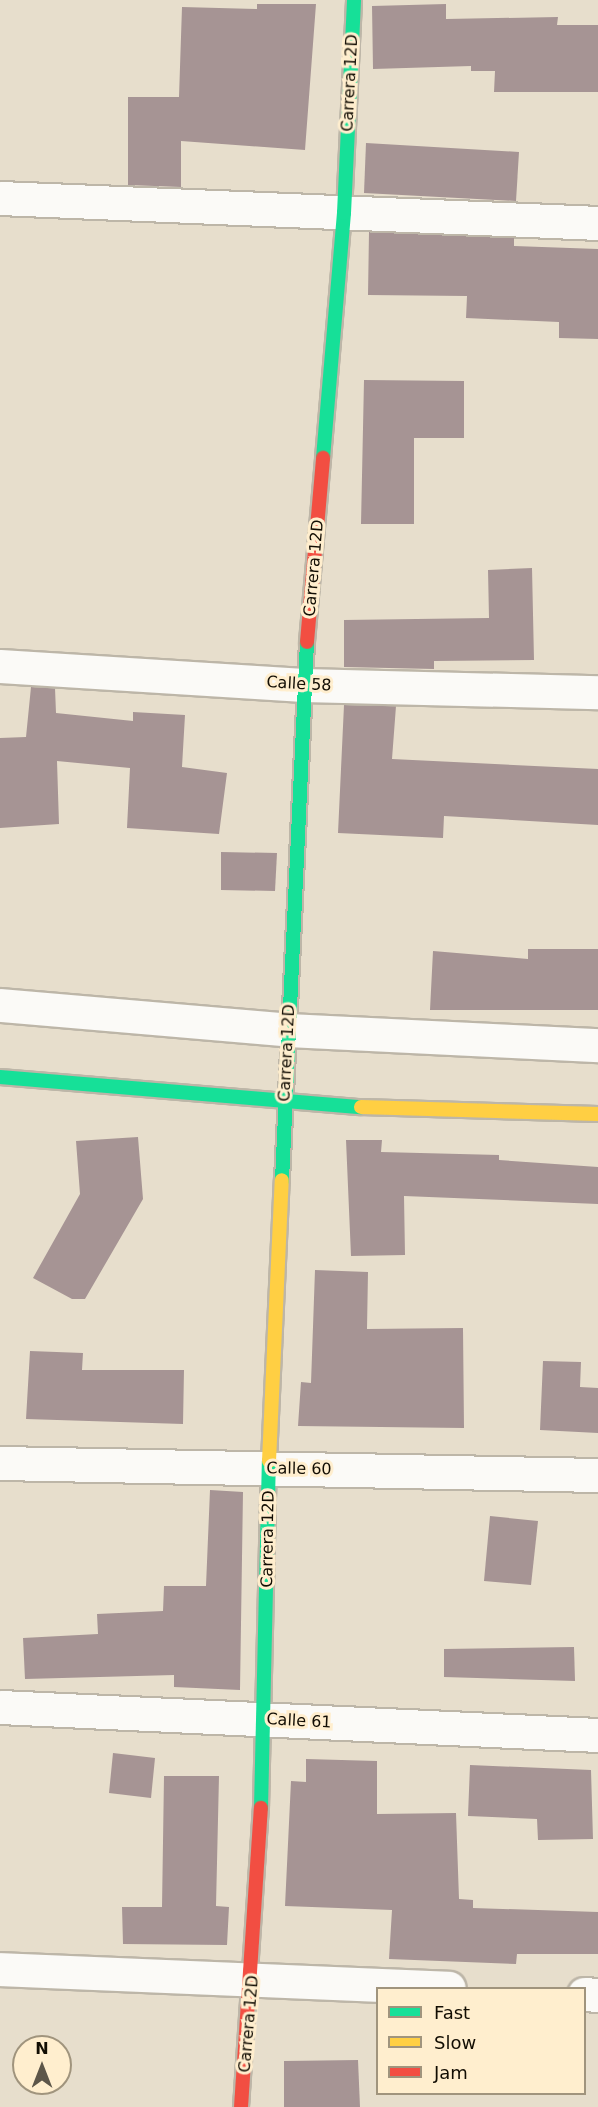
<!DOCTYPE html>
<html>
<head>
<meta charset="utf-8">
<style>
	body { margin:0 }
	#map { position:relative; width:598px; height:2107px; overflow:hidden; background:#e7decc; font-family:"DejaVu Sans",sans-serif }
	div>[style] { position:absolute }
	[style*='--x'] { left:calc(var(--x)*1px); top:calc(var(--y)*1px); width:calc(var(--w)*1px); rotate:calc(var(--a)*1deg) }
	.building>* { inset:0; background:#a69494 }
	.roads { filter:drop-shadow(2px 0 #bdb6a8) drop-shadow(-2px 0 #bdb6a8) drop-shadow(0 2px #bdb6a8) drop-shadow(0 -2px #bdb6a8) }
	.street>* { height:33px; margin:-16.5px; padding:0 16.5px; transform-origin:16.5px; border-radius:16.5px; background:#fbfaf7 }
	.fast>* { height:14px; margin:-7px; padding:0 7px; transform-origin:7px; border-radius:7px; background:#16e098 }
	.slow>* { height:14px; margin:-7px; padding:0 7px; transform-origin:7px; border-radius:7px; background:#ffcf43 }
	.jam>* { height:14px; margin:-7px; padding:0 7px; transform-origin:7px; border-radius:7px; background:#f24e42 }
	span { translate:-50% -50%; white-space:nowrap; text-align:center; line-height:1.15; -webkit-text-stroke:6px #ffeece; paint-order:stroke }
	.street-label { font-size:16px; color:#120d03 }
	.legend { position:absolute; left:376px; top:1987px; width:210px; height:108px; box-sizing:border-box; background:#ffeece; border:2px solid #a0947d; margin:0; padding:8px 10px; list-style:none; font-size:18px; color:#120d03 }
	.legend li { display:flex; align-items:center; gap:12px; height:30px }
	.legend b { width:30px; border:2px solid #a0947d }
	.north { position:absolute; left:12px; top:2035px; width:60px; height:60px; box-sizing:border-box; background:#ffeece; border:2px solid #a0947d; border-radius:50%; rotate:0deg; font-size:16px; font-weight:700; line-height:24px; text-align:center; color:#120d03 }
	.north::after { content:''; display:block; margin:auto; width:21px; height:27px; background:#5d5649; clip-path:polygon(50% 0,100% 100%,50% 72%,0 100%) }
</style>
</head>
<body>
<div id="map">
	<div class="building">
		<i style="clip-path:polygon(257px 4px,316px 4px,305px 150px,181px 141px,181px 187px,128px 185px,128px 97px,179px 97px,182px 7px,257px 9px)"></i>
		<i style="clip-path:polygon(446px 4px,446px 19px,558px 17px,557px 25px,598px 25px,598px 92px,494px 92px,495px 71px,471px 71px,471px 66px,373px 69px,372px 6px)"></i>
		<i style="clip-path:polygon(366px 143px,519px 152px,516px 201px,364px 193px)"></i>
		<i style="clip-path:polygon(369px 232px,514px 238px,514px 246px,598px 249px,598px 339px,559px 338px,559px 322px,466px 318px,467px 296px,368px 295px)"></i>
		<i style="clip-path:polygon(364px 380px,464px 381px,464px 438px,414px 438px,414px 524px,361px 524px)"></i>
		<i style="clip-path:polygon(532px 568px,534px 660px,434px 661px,434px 669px,344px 667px,344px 620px,489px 618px,488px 570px)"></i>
		<i style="clip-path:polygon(31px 687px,55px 688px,56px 713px,133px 721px,133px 712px,185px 715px,182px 767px,227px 773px,219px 834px,127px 828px,130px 768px,57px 761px,59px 824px,0 828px,0 738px,26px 737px)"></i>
		<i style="clip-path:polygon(344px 705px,396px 706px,392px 759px,598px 769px,598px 825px,444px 816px,443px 838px,338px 833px)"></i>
		<i style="clip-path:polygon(221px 852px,277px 853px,275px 891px,221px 890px)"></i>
		<i style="clip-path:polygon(528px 949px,598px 949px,598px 1010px,430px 1010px,433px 951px,528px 959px)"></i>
		<i style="clip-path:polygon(138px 1137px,143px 1199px,85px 1299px,72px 1299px,33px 1278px,80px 1194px,76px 1141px)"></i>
		<i style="clip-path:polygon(346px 1140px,382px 1140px,381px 1152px,499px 1155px,499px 1160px,598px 1167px,598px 1204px,404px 1196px,405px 1255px,351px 1256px)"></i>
		<i style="clip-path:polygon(315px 1270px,368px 1272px,367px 1329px,463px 1328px,464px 1428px,298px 1426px,301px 1382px,311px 1383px)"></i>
		<i style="clip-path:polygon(30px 1351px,83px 1353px,82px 1370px,184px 1370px,183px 1424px,26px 1419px)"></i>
		<i style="clip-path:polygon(543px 1361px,581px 1362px,580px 1387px,598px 1388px,598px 1433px,540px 1430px)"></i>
		<i style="clip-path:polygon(210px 1490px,243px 1492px,240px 1690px,174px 1687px,174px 1675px,25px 1679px,23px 1638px,98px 1634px,97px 1614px,163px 1611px,164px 1586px,206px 1586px)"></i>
		<i style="clip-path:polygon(490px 1516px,538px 1521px,531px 1585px,484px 1581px)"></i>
		<i style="clip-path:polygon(574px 1647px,575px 1681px,444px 1677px,444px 1649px)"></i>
		<i style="clip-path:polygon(113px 1753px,155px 1758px,151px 1798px,109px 1793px)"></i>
		<i style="clip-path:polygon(306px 1759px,377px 1761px,377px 1814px,456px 1813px,459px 1899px,473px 1900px,473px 1908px,598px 1912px,598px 1954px,517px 1954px,516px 1964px,389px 1959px,392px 1910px,285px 1906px,291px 1781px,306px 1782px)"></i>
		<i style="clip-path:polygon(470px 1765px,591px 1770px,593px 1839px,538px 1840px,537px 1819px,468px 1816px)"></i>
		<i style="clip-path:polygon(164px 1776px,219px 1776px,216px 1906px,229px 1907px,227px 1945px,123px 1944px,122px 1907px,162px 1907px)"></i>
		<i style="clip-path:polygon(358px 2060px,360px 2107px,284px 2107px,284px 2061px)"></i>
	</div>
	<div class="roads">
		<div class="street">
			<i style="--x:0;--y:198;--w:599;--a:2.39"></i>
			<i style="--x:0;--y:666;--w:304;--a:3.6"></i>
			<i style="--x:303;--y:685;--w:295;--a:1.4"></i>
			<i style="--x:0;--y:1005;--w:290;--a:4.9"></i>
			<i style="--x:289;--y:1030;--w:309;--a:2.8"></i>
			<i style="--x:0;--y:1463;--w:598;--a:1.15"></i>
			<i style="--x:0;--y:1707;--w:599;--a:2.68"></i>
			<i style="--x:0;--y:1969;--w:449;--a:2.4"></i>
			<i style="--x:584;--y:1994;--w:14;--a:4"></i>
		</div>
		<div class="fast">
			<i style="--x:323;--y:458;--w:246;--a:-85.1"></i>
			<i style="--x:344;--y:213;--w:213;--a:-87.3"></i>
			<i style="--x:0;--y:1077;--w:362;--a:4.8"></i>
			<i style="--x:282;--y:1180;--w:539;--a:-87.34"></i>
			<i style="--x:261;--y:1808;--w:347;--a:-88.7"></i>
		</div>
		<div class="slow">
			<i style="--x:361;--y:1107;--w:237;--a:1.7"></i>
			<i style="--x:269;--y:1461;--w:281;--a:-87.4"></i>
		</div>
		<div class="jam">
			<i style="--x:307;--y:642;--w:185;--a:-85"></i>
			<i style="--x:241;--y:2107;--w:300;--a:-86.2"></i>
		</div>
	</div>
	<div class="street-label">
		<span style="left:350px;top:83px;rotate:-87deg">Carrera 12D</span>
		<span style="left:314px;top:568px;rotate:-85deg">Carrera 12D</span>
		<span style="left:299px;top:684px;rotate:3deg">Calle 58</span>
		<span style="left:287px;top:1053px;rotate:-87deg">Carrera 12D</span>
		<span style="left:299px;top:1469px;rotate:1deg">Calle 60</span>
		<span style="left:268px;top:1539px;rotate:-89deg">Carrera 12D</span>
		<span style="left:299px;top:1721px;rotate:3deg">Calle 61</span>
		<span style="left:249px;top:2024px;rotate:-85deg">Carrera 12D</span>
	</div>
	<ul class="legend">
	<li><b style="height:8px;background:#16e098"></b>Fast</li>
	<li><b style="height:8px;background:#ffcf43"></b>Slow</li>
	<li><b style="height:8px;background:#f24e42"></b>Jam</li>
	</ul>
	<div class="north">N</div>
</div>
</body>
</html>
